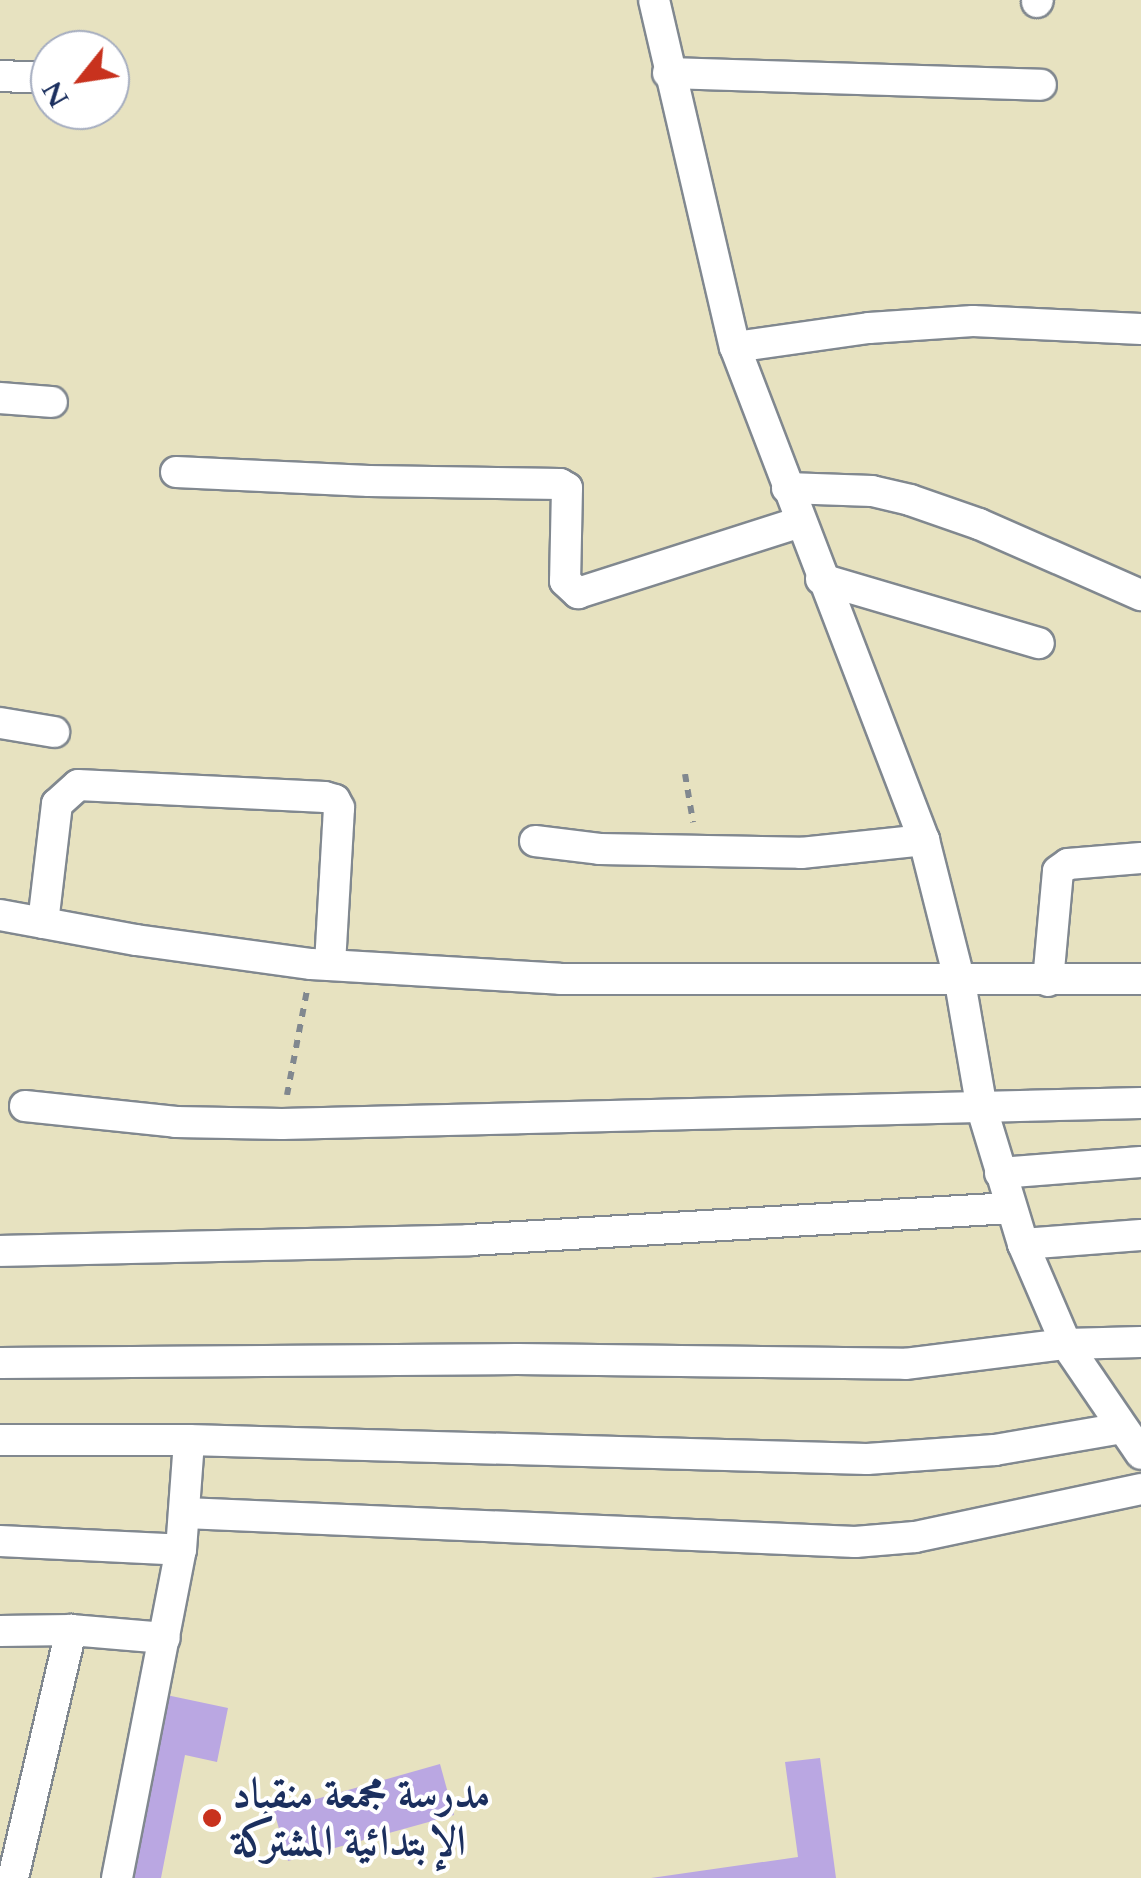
<!DOCTYPE html>
<html>
<head>
<meta charset="utf-8">
<style>
	body { margin:0 }
	#map { position:relative; width:1141px; height:1878px; overflow:hidden; background:#e7e2c0; font-family:Cardo,Amiri,serif }
	div>[style] { position:absolute }
	[style*='--x'] { left:calc(var(--x)*1px); top:calc(var(--y)*1px); width:calc(var(--w)*1px); rotate:calc(var(--a)*1deg) }
	.building>* { inset:0; background:#baa7e2 }
	.path>* { height:6px; margin-top:-3px; transform-origin:0; background:repeating-linear-gradient(90deg,#81888f 0 8px,transparent 0 16px) }
	.roads { filter:drop-shadow(2px 0 #81888f) drop-shadow(-2px 0 #81888f) drop-shadow(0 2px #81888f) drop-shadow(0 -2px #81888f) }
	.minor>* { height:30px; margin:-15px; padding:0 15px; transform-origin:15px; border-radius:15px; background:#fff }
	.dots>* { width:28px; height:28px; translate:-50% -50%; box-sizing:border-box; border:5px solid #fff; border-radius:50% }
	span { translate:-50% -50%; white-space:nowrap; text-align:center; line-height:1.15; -webkit-text-stroke:8px #fff; paint-order:stroke }
	.poi-label { font-size:42px; color:#1b2f5e; font-weight:700 }
	.left { translate:0 -50%; text-align:left }
	.north { position:absolute; left:30px; top:30px; width:100px; height:100px; box-sizing:border-box; background:#fff; border:2px solid #a4acbf; border-radius:50%; rotate:240deg; font-size:28px; font-weight:700; line-height:40px; text-align:center; color:#1b2f5e }
	.north::after { content:''; display:block; margin:auto; width:35px; height:45px; background:#c8321e; clip-path:polygon(50% 0,100% 100%,50% 72%,0 100%) }
</style>
</head>
<body>
<div id="map">
	<div class="building">
		<i style="clip-path:polygon(157px 1693px,228px 1708px,217px 1762px,185px 1755px,161px 1878px,119px 1878px)"></i>
		<i style="clip-path:polygon(820px 1758px,836px 1878px,651px 1878px,798px 1857px,785px 1762px)"></i>
		<i style="clip-path:polygon(440px 1764px,454px 1815px,288px 1861px,274px 1811px)"></i>
	</div>
	<div class="path">
		<i style="--x:685;--y:774;--w:49;--a:80.5"></i>
		<i style="--x:287;--y:1095;--w:107;--a:-79.2"></i>
	</div>
	<div class="roads">
		<div class="minor">
			<i style="--x:654;--y:0;--w:356;--a:76.9"></i>
			<i style="--x:735;--y:347;--w:528;--a:69.02"></i>
			<i style="--x:924;--y:840;--w:146;--a:75.8"></i>
			<i style="--x:960;--y:982;--w:129;--a:80.2"></i>
			<i style="--x:982;--y:1109;--w:141;--a:73.1"></i>
			<i style="--x:1023;--y:1244;--w:109;--a:66.7"></i>
			<i style="--x:1066;--y:1344;--w:133;--a:55.7"></i>
			<i style="--x:1037;--y:2;--w:2;--a:-63"></i>
			<i style="--x:668;--y:73;--w:373;--a:1.8"></i>
			<i style="--x:0;--y:76;--w:50;--a:2.3"></i>
			<i style="--x:735;--y:347;--w:135;--a:-8.1"></i>
			<i style="--x:869;--y:328;--w:104;--a:-3.9"></i>
			<i style="--x:973;--y:321;--w:168;--a:2.7"></i>
			<i style="--x:0;--y:398;--w:52;--a:4.4"></i>
			<i style="--x:176;--y:472;--w:193;--a:2.7"></i>
			<i style="--x:369;--y:481;--w:191;--a:0.9"></i>
			<i style="--x:560;--y:484;--w:8;--a:30"></i>
			<i style="--x:567;--y:488;--w:93;--a:91.2"></i>
			<i style="--x:565;--y:581;--w:18;--a:43"></i>
			<i style="--x:578;--y:593;--w:233;--a:-17.7"></i>
			<i style="--x:787;--y:488;--w:85;--a:2"></i>
			<i style="--x:872;--y:491;--w:39;--a:13"></i>
			<i style="--x:910;--y:500;--w:73;--a:19.2"></i>
			<i style="--x:979;--y:524;--w:177;--a:23.7"></i>
			<i style="--x:821;--y:579;--w:227;--a:16.4"></i>
			<i style="--x:0;--y:723;--w:55;--a:9.5"></i>
			<i style="--x:535;--y:841;--w:65;--a:7"></i>
			<i style="--x:600;--y:849;--w:201;--a:1.1"></i>
			<i style="--x:801;--y:853;--w:124;--a:-6"></i>
			<i style="--x:0;--y:915;--w:138;--a:10.4"></i>
			<i style="--x:136;--y:940;--w:177;--a:7.8"></i>
			<i style="--x:311;--y:964;--w:249;--a:3.4"></i>
			<i style="--x:560;--y:979;--w:581;--a:0"></i>
			<i style="--x:43;--y:923;--w:120;--a:-83.3"></i>
			<i style="--x:57;--y:804;--w:28;--a:-42"></i>
			<i style="--x:78;--y:785;--w:247;--a:2.8"></i>
			<i style="--x:325;--y:797;--w:10;--a:17"></i>
			<i style="--x:335;--y:800;--w:9;--a:63"></i>
			<i style="--x:339;--y:808;--w:157;--a:93.3"></i>
			<i style="--x:1048;--y:981;--w:110;--a:-84.8"></i>
			<i style="--x:1058;--y:871;--w:12;--a:-35"></i>
			<i style="--x:1068;--y:864;--w:73;--a:-4.7"></i>
			<i style="--x:25;--y:1106;--w:152;--a:6"></i>
			<i style="--x:176;--y:1122;--w:106;--a:1.1"></i>
			<i style="--x:282;--y:1124;--w:859;--a:-1.4"></i>
			<i style="--x:1000;--y:1173;--w:141;--a:-4.5"></i>
			<i style="--x:1023;--y:1244;--w:118;--a:-4.4"></i>
			<i style="--x:0;--y:1251;--w:469;--a:-1.3"></i>
			<i style="--x:469;--y:1240;--w:543;--a:-3.38"></i>
			<i style="--x:0;--y:1363;--w:517;--a:-0.44"></i>
			<i style="--x:517;--y:1359;--w:388;--a:0.7"></i>
			<i style="--x:905;--y:1364;--w:162;--a:-7.1"></i>
			<i style="--x:1066;--y:1344;--w:75;--a:-1.5"></i>
			<i style="--x:0;--y:1440;--w:189;--a:0"></i>
			<i style="--x:189;--y:1440;--w:678;--a:1.61"></i>
			<i style="--x:867;--y:1459;--w:128;--a:-4"></i>
			<i style="--x:995;--y:1450;--w:129;--a:-9.8"></i>
			<i style="--x:185;--y:1513;--w:671;--a:2.48"></i>
			<i style="--x:855;--y:1542;--w:60;--a:-4.8"></i>
			<i style="--x:915;--y:1537;--w:231;--a:-12"></i>
			<i style="--x:0;--y:1541;--w:181;--a:2.8"></i>
			<i style="--x:0;--y:1631;--w:71;--a:-0.8"></i>
			<i style="--x:71;--y:1630;--w:94;--a:4.9"></i>
			<i style="--x:13;--y:1878;--w:255;--a:-76.8"></i>
			<i style="--x:117;--y:1878;--w:334;--a:-79"></i>
			<i style="--x:181;--y:1550;--w:110;--a:-85.8"></i>
		</div>
	</div>
	<div class="dots">
		<i style="left:212px;top:1818px;background:#c8321e"></i>
	</div>
	<div class="poi-label">
		<span class="left" style="left:232px;top:1818px">مدرسة مجمعة منقباد<br>الإبتدائية المشتركة</span>
	</div>
	<div class="north">N</div>
</div>
</body>
</html>
